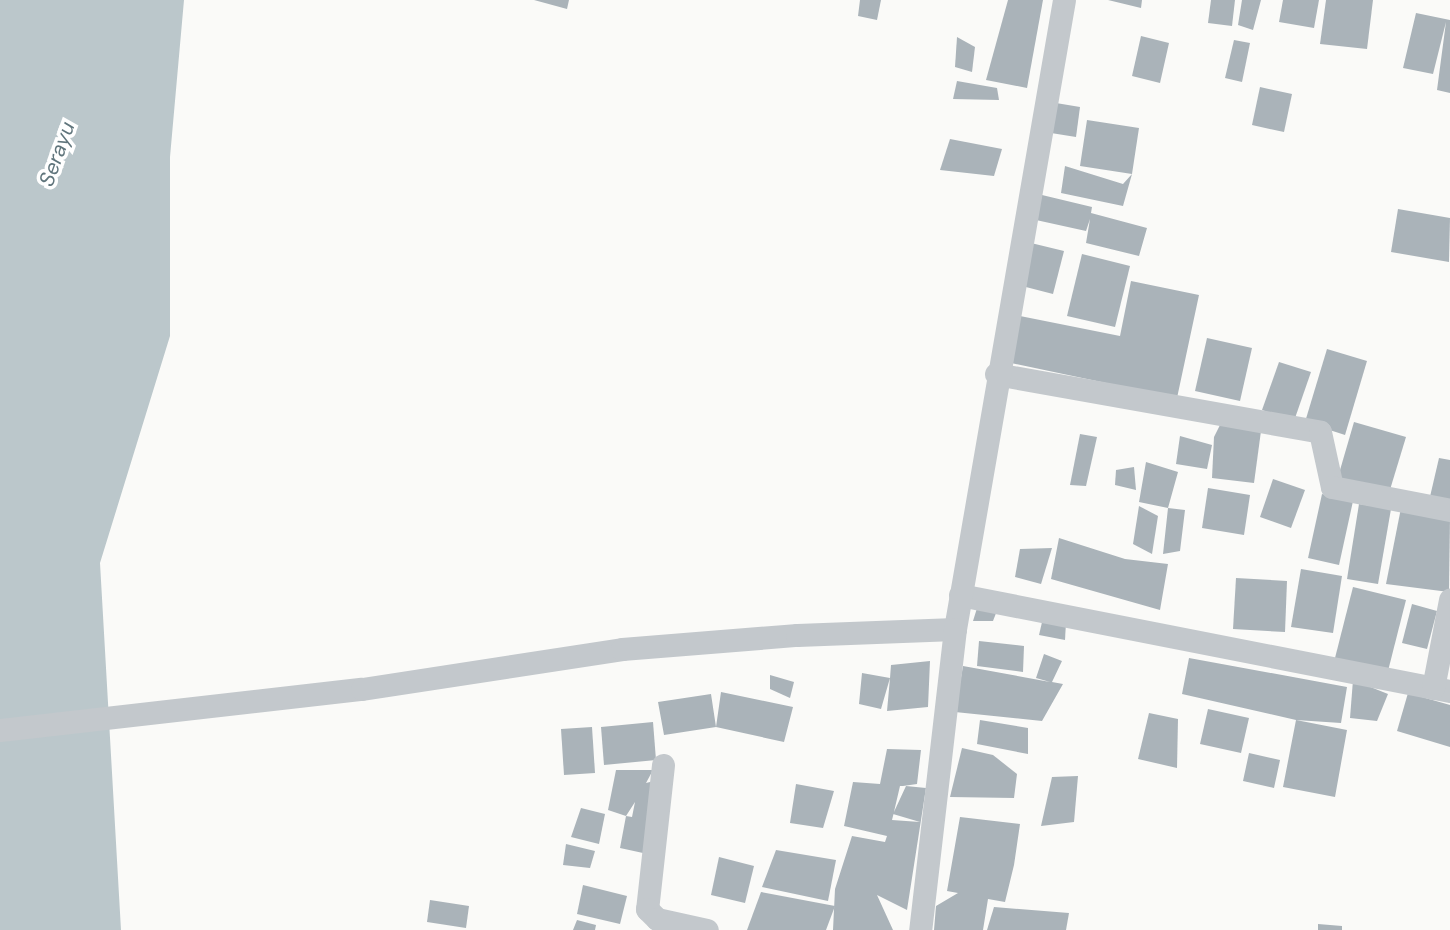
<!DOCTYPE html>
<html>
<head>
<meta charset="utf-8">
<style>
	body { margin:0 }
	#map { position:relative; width:1450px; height:930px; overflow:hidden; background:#fafaf8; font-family:"DM Sans",sans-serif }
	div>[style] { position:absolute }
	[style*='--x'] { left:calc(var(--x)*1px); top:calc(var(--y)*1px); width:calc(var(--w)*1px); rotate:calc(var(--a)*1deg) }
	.water>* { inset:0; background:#bbc7cb }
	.building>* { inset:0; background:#aab3b9 }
	.street>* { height:23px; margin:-11.5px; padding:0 11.5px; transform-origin:11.5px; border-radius:11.5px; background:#c3c8cc }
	span { translate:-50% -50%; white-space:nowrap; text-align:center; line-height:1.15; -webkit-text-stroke:7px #fff; paint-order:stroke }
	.water-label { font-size:21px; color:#60757c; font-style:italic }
</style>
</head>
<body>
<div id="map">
	<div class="water">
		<i style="clip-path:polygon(0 0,184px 0,170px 157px,170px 336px,100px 563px,121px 930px,0 930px)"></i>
	</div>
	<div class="building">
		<i style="clip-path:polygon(534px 0,569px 0,567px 9px)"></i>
		<i style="clip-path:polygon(860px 0,881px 0,877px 20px,858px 16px)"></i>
		<i style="clip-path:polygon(1008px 0,1043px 0,1027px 88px,986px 80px)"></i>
		<i style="clip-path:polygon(1108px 0,1142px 0,1141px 8px)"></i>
		<i style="clip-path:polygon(1211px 0,1235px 0,1232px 26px,1208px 23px)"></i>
		<i style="clip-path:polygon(1242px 0,1261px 0,1253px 30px,1238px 25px)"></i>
		<i style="clip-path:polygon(1283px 0,1319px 0,1314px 28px,1279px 22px)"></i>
		<i style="clip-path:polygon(1326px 0,1373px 0,1367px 49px,1320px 44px)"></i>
		<i style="clip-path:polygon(1416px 13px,1450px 20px,1450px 93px,1437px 90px,1446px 22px,1433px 74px,1403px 68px)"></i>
		<i style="clip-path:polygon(1141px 36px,1169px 43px,1160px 83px,1132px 76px)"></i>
		<i style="clip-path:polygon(957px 37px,975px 47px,972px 72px,955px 67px)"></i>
		<i style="clip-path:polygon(1234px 40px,1250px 43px,1242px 82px,1225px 78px)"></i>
		<i style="clip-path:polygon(957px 81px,997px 88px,999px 100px,953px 99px)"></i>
		<i style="clip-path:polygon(1260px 87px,1292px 94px,1284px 132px,1252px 125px)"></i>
		<i style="clip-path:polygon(1056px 103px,1080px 107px,1076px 137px,1051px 133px)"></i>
		<i style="clip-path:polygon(1087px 120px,1139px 128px,1132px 174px,1123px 206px,1061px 193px,1065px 166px,1123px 184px,1132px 174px,1080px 166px)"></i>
		<i style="clip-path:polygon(950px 139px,1002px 149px,994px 176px,940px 170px)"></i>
		<i style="clip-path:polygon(1042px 195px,1092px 207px,1091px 213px,1147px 228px,1139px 256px,1086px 243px,1090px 219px,1086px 231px,1036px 220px)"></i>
		<i style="clip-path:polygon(1398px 209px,1450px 218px,1449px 262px,1391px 252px)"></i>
		<i style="clip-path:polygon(1031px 243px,1064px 251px,1053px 294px,1022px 286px)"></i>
		<i style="clip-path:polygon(1082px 254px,1130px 266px,1115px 327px,1067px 316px)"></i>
		<i style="clip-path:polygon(1131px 281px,1199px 295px,1177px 398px,1011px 363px,1020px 316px,1120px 336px)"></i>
		<i style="clip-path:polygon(1207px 338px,1252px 348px,1240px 401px,1195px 391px)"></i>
		<i style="clip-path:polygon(1327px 349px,1367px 361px,1345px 435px,1305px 422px)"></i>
		<i style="clip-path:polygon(1279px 362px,1311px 372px,1294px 421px,1262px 410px)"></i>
		<i style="clip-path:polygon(1354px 422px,1406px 437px,1389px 493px,1338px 477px)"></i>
		<i style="clip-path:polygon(1220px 425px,1261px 431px,1254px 483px,1212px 478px,1214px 437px)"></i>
		<i style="clip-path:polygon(1080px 434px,1097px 437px,1086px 486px,1070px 485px)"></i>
		<i style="clip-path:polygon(1180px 436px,1212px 445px,1207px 469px,1176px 464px)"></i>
		<i style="clip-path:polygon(1439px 458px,1450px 460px,1450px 506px,1429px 501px)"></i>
		<i style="clip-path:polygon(1146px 462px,1178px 472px,1168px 508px,1185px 510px,1180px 551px,1163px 554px,1168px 508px,1139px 502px)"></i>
		<i style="clip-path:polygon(1134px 467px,1136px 490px,1115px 485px,1116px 470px)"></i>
		<i style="clip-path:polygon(1273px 479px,1305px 490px,1291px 528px,1260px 517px)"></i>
		<i style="clip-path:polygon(1208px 488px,1250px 495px,1244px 535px,1202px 528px)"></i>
		<i style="clip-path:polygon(1322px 494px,1353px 501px,1339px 565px,1308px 558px)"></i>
		<i style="clip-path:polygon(1359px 504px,1391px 509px,1378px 584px,1347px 579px)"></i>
		<i style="clip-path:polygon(1139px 506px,1158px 516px,1152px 554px,1133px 544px)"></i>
		<i style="clip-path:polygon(1401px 508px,1450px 518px,1449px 592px,1386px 584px)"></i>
		<i style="clip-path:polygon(1059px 538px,1125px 559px,1168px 564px,1160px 610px,1051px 579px)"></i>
		<i style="clip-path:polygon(1052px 548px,1041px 584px,1015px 577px,1020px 549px)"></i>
		<i style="clip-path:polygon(1301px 569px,1342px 576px,1333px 633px,1291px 627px)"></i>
		<i style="clip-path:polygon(1236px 578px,1287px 581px,1285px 632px,1233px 629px)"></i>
		<i style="clip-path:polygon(1353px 587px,1406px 600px,1388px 671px,1335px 658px)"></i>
		<i style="clip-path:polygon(1412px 604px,1437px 611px,1427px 649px,1402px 643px)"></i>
		<i style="clip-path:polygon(978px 605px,998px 608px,993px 621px,973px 621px)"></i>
		<i style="clip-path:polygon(1043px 618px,1066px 622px,1065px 640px,1039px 635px)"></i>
		<i style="clip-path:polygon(979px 641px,1024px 646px,1023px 672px,977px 666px)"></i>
		<i style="clip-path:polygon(1044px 654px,1062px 661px,1052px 682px,1063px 684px,1042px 721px,955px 712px,963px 666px,1050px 682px,1036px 678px)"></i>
		<i style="clip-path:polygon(1189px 658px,1347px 687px,1341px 723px,1296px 720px,1347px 730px,1335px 797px,1283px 787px,1296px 720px,1182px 694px)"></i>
		<i style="clip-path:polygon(930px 661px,928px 707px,887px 711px,890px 678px,881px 709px,859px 704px,862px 673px,890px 678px,891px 665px)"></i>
		<i style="clip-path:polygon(770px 675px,794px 682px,790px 698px,770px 689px)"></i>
		<i style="clip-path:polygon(1353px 680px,1388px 694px,1377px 721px,1350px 718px)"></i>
		<i style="clip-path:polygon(721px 692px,793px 707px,784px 742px,716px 727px,664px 735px,658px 702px,711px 694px,716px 727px)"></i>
		<i style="clip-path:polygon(1408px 693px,1450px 705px,1450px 747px,1397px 731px)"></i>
		<i style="clip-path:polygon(1208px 709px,1249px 718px,1241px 753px,1200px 744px)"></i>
		<i style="clip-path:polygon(1149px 713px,1178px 719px,1177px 768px,1138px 759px)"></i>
		<i style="clip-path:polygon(980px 720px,1028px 728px,1028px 754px,977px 744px)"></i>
		<i style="clip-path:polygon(653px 722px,656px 760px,604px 765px,601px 727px)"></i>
		<i style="clip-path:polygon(592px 727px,595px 773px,564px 775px,561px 729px)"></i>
		<i style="clip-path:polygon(962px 748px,993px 755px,1017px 774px,1014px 798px,950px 797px)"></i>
		<i style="clip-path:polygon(887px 749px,921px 750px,917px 784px,903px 786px,900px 786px,893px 816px,892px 820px,920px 822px,893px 814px,906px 786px,926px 788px,907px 910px,877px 895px,893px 930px,833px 930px,835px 889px,852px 836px,885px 842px,887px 836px,844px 826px,853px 782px,880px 784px)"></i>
		<i style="clip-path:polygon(1249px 753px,1280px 760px,1274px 788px,1243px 781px)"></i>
		<i style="clip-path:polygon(evenodd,616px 770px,653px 770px,646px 783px,654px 781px,643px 853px,620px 848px,626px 816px,608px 810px,616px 770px,635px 802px,632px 817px,626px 816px,635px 802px)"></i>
		<i style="clip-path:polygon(1078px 776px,1074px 822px,1041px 826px,1052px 777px)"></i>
		<i style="clip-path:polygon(796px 784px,834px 791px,823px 828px,790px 823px)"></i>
		<i style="clip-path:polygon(581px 808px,605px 814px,599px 844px,571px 837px)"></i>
		<i style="clip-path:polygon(960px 817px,1020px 824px,1014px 865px,1005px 902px,988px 899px,983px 930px,934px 930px,936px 906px,958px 893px,947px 891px)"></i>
		<i style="clip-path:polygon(566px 844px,595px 851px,590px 868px,563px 865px)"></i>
		<i style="clip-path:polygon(776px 850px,836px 860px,828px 901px,762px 887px)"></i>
		<i style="clip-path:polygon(719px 857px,754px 866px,745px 903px,711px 895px)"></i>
		<i style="clip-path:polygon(583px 885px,627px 896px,620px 924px,577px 914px)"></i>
		<i style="clip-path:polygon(761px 892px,835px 906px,826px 930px,747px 930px)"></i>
		<i style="clip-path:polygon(430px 900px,469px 906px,466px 928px,427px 922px)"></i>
		<i style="clip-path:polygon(994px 907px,1069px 913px,1066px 930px,987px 930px)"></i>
		<i style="clip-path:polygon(577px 920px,596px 925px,595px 930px,573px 930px)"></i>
		<i style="clip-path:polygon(1318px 924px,1342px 926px,1342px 930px,1318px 930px)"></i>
	</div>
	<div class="street">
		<i style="--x:996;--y:374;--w:329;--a:10.1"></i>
		<i style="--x:1320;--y:432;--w:56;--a:77.7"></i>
		<i style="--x:1332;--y:487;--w:120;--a:11"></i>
		<i style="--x:960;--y:595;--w:499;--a:11.1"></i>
		<i style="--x:955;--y:629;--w:638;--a:-80.17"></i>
		<i style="--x:1433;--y:688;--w:90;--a:-79.1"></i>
		<i style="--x:0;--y:730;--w:364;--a:-6.5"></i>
		<i style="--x:362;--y:689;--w:263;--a:-8.7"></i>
		<i style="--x:622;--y:649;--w:176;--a:-4.6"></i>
		<i style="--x:797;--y:635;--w:158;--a:-2.2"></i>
		<i style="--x:955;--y:629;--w:303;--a:96.6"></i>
		<i style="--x:663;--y:765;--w:145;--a:96.3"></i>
		<i style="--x:647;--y:909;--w:14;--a:45"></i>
		<i style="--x:657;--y:919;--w:51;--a:12.4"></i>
	</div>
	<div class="water-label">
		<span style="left:57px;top:154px;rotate:-70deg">Serayu</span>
	</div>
</div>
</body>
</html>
